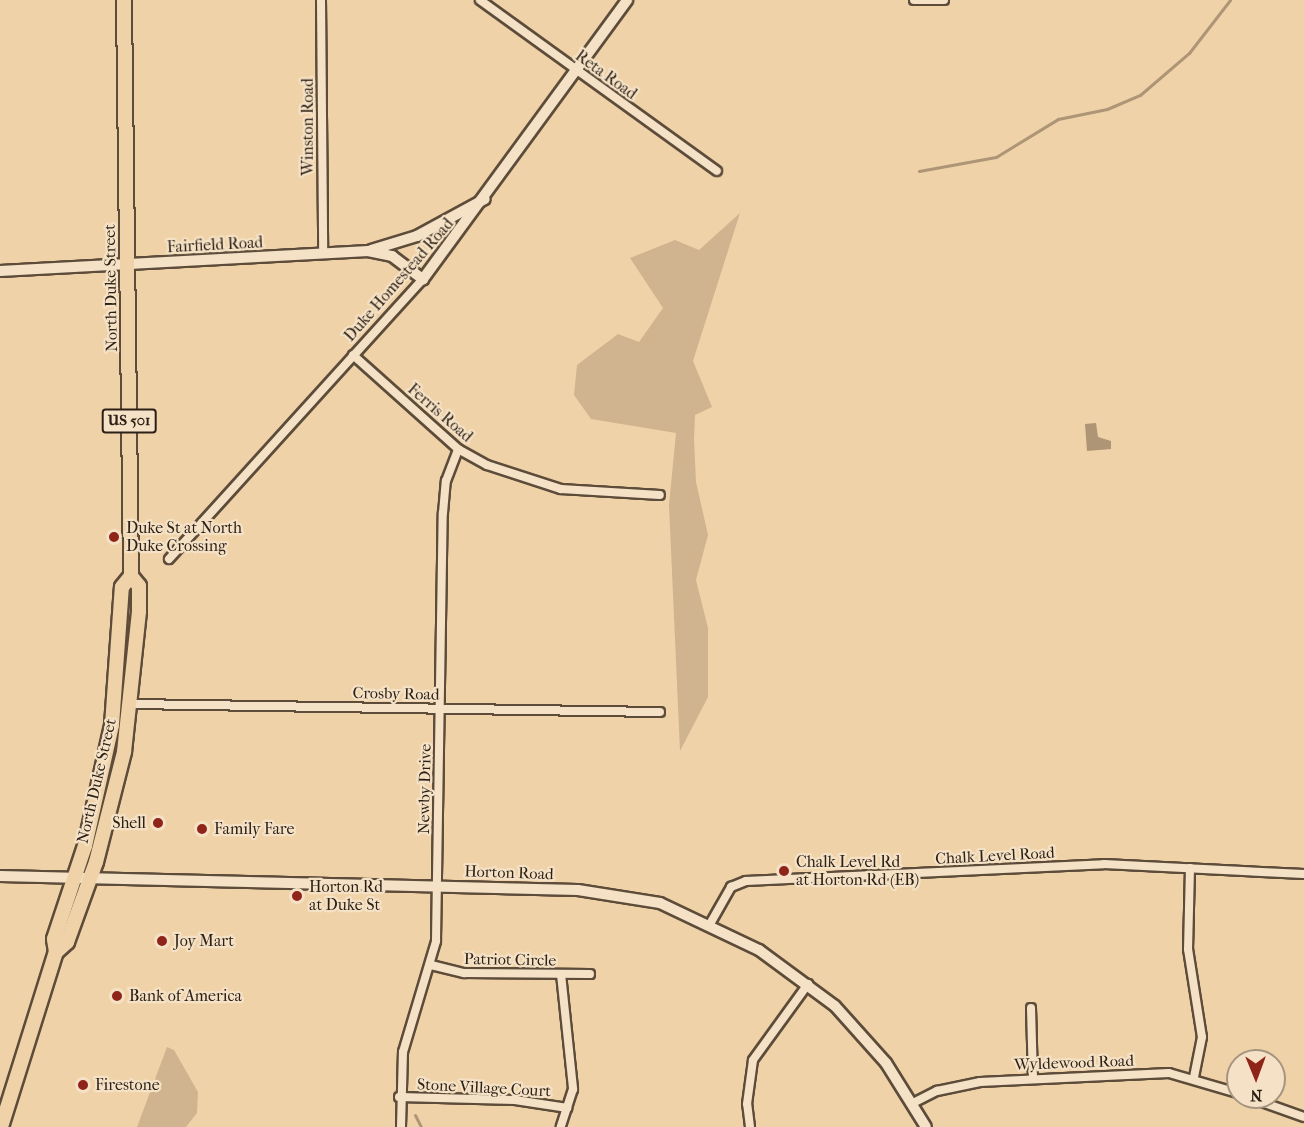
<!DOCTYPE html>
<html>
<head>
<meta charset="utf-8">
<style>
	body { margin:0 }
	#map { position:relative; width:1304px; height:1127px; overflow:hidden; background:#f0d2a8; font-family:"IM FELL French Canon",serif }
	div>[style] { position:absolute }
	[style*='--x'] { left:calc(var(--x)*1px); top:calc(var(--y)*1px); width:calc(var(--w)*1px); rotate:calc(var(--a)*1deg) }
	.green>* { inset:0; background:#cfb48f }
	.water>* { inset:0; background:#ad9576 }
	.stream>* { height:3px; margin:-1.5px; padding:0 1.5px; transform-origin:1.5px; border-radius:1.5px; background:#ad9576 }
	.roads { filter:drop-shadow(2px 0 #5d4c3a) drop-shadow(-2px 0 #5d4c3a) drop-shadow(0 2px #5d4c3a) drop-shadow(0 -2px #5d4c3a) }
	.minor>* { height:8px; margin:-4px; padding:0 4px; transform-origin:4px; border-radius:4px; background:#f5e2c6 }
	.tertiary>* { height:10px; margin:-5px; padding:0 5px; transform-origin:5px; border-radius:5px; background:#f5e2c6 }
	.trunk>* { height:14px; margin:-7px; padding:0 7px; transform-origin:7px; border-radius:7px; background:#f0d2a8 }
	.dots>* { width:16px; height:16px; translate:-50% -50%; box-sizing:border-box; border:3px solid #f5e2c6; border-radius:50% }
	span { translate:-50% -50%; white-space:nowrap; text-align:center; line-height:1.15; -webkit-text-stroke:4.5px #f5e2c6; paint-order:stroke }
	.shield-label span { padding:2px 4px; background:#f5e2c6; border:2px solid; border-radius:4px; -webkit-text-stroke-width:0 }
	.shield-label { font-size:15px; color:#2c2016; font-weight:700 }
	.street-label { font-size:16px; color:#2c2016 }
	.poi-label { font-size:16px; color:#2c2016 }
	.left { translate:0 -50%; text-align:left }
	.right { translate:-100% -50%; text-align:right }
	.north { position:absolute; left:1226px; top:1049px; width:60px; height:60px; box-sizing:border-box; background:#f5e2c6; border:2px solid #a59480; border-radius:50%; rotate:179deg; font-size:16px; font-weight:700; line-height:24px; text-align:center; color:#2c2016 }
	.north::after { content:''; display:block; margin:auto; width:21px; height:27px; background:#8f2418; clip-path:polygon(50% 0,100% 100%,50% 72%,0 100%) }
</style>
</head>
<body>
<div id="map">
	<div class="green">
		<i style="clip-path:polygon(740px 213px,693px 361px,712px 407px,695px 415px,694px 439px,696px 482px,708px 535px,696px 580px,708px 628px,708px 697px,680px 751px,669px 505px,676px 433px,591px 419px,574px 395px,577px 365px,618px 334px,639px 342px,663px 308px,630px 258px,675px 240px,699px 250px)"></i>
		<i style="clip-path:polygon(167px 1047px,174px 1050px,198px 1092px,197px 1113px,186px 1127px,137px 1127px)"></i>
	</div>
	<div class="water">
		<i style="clip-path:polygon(1096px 423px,1098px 437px,1111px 441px,1111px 449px,1087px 451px,1085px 424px)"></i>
	</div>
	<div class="stream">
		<i style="--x:919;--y:171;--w:78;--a:-10.3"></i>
		<i style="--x:996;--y:157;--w:73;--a:-31.5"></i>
		<i style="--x:1058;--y:119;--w:50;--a:-11.5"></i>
		<i style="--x:1107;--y:109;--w:36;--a:-23"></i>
		<i style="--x:1140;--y:95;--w:65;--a:-40.6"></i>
		<i style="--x:1189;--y:53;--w:67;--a:-52.3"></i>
		<i style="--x:415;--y:1115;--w:13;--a:63"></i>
	</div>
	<div class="roads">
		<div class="minor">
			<i style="--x:321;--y:0;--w:254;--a:89.5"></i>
			<i style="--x:480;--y:0;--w:292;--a:35.8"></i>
			<i style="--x:914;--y:0;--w:30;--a:0"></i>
			<i style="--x:353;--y:355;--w:141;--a:41.8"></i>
			<i style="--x:458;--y:449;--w:33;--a:29"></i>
			<i style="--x:487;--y:465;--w:78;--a:18"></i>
			<i style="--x:561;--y:489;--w:99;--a:3.5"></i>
			<i style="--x:169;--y:559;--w:378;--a:-47.8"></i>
			<i style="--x:131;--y:704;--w:529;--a:0.87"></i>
			<i style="--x:1190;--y:868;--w:81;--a:91.4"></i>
			<i style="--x:1188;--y:949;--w:89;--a:81"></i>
			<i style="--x:1202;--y:1037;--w:41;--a:101.3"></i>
			<i style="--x:710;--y:924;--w:43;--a:-60.4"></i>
			<i style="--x:731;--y:887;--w:16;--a:-22"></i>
			<i style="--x:746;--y:881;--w:358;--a:-2.7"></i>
			<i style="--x:1104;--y:864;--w:200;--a:2.9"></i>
			<i style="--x:431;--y:965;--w:34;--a:14"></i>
			<i style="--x:464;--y:973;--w:126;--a:0.5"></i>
			<i style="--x:561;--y:974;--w:116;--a:84"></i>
			<i style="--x:573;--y:1089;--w:40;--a:108"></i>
			<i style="--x:1031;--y:1008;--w:71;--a:88.4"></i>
			<i style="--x:399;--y:1097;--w:116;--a:1.5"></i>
			<i style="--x:515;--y:1100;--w:53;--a:8.7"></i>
			<i style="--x:1248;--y:1097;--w:59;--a:19.7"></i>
			<i style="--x:913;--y:1103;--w:27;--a:-27"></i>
			<i style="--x:937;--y:1091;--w:44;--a:-11.8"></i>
			<i style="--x:980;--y:1082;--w:189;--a:-2.7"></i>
			<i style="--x:1169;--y:1073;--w:72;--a:16.2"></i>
			<i style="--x:401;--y:1127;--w:75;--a:-88.5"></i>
			<i style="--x:403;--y:1052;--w:116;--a:-73.4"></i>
			<i style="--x:436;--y:941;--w:428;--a:-89.1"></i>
			<i style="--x:443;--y:513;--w:32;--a:-85"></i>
			<i style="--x:446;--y:481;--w:34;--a:-69"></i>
			<i style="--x:750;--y:1127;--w:23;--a:-97"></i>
			<i style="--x:747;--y:1104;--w:44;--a:-82.2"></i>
			<i style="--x:753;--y:1060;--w:94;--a:-54.1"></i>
		</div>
		<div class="tertiary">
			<i style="--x:371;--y:250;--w:48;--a:-16.9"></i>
			<i style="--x:417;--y:236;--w:77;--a:-28.6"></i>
			<i style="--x:0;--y:271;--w:369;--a:-3.1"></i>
			<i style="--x:368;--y:251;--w:25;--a:12"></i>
			<i style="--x:392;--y:256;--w:39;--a:37"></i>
			<i style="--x:423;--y:279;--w:346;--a:-53.8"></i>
			<i style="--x:0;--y:876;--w:578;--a:1.39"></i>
			<i style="--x:578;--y:890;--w:83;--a:9"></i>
			<i style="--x:660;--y:903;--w:110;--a:25.4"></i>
			<i style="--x:759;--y:950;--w:94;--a:36.4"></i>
			<i style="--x:835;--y:1006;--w:76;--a:48.2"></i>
			<i style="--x:886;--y:1063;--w:75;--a:58"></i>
		</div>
		<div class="trunk">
			<i style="--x:56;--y:952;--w:13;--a:-99"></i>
			<i style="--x:54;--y:939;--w:98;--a:-71.6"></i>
			<i style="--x:85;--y:846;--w:124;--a:-77.4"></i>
			<i style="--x:112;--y:725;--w:138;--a:-85.9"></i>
			<i style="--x:122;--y:587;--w:14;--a:-51"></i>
			<i style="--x:131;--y:576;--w:576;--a:-90.7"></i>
			<i style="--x:1;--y:1127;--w:183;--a:-72.6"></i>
			<i style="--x:56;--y:952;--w:15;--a:-42"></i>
			<i style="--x:67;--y:942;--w:85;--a:-70.1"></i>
			<i style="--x:96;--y:862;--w:114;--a:-75.7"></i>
			<i style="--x:124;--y:752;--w:142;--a:-83.9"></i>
			<i style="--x:139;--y:611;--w:25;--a:-90"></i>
			<i style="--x:139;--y:586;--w:13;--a:-129"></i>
		</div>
	</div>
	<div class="dots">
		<i style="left:114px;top:537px;background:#8f2418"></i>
		<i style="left:158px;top:823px;background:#8f2418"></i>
		<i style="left:202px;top:829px;background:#8f2418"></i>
		<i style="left:784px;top:871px;background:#8f2418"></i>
		<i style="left:297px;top:896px;background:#8f2418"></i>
		<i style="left:162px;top:941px;background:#8f2418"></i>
		<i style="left:117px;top:996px;background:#8f2418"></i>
		<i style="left:83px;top:1085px;background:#8f2418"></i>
	</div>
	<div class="shield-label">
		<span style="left:129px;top:421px">US 501</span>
	</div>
	<div class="street-label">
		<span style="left:606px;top:75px;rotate:36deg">Reta Road</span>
		<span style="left:308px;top:127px;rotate:-90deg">Winston Road</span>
		<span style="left:215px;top:245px;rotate:-3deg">Fairfield Road</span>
		<span style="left:399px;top:280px;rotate:-49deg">Duke Homestead Road</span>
		<span style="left:111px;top:288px;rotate:-91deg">North Duke Street</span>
		<span style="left:440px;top:413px;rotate:41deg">Ferris Road</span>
		<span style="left:396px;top:694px;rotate:1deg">Crosby Road</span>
		<span style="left:97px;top:781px;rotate:-77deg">North Duke Street</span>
		<span style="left:425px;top:789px;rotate:-89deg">Newby Drive</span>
		<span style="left:995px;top:856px;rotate:-3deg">Chalk Level Road</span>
		<span style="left:509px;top:873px;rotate:2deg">Horton Road</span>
		<span style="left:510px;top:960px;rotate:1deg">Patriot Circle</span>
		<span style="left:1074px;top:1063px;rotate:-2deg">Wyldewood Road</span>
		<span style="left:484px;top:1088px;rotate:3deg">Stone Village Court</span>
	</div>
	<div class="poi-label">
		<span class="left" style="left:126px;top:537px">Duke St at North<br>Duke Crossing</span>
		<span class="right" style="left:146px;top:823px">Shell</span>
		<span class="left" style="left:214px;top:829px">Family Fare</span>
		<span class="left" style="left:796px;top:871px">Chalk Level Rd<br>at Horton Rd (EB)</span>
		<span class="left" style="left:309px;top:896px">Horton Rd<br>at Duke St</span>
		<span class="left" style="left:174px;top:941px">Joy Mart</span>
		<span class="left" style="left:129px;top:996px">Bank of America</span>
		<span class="left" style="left:95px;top:1085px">Firestone</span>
	</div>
	<div class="north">N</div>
</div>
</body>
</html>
